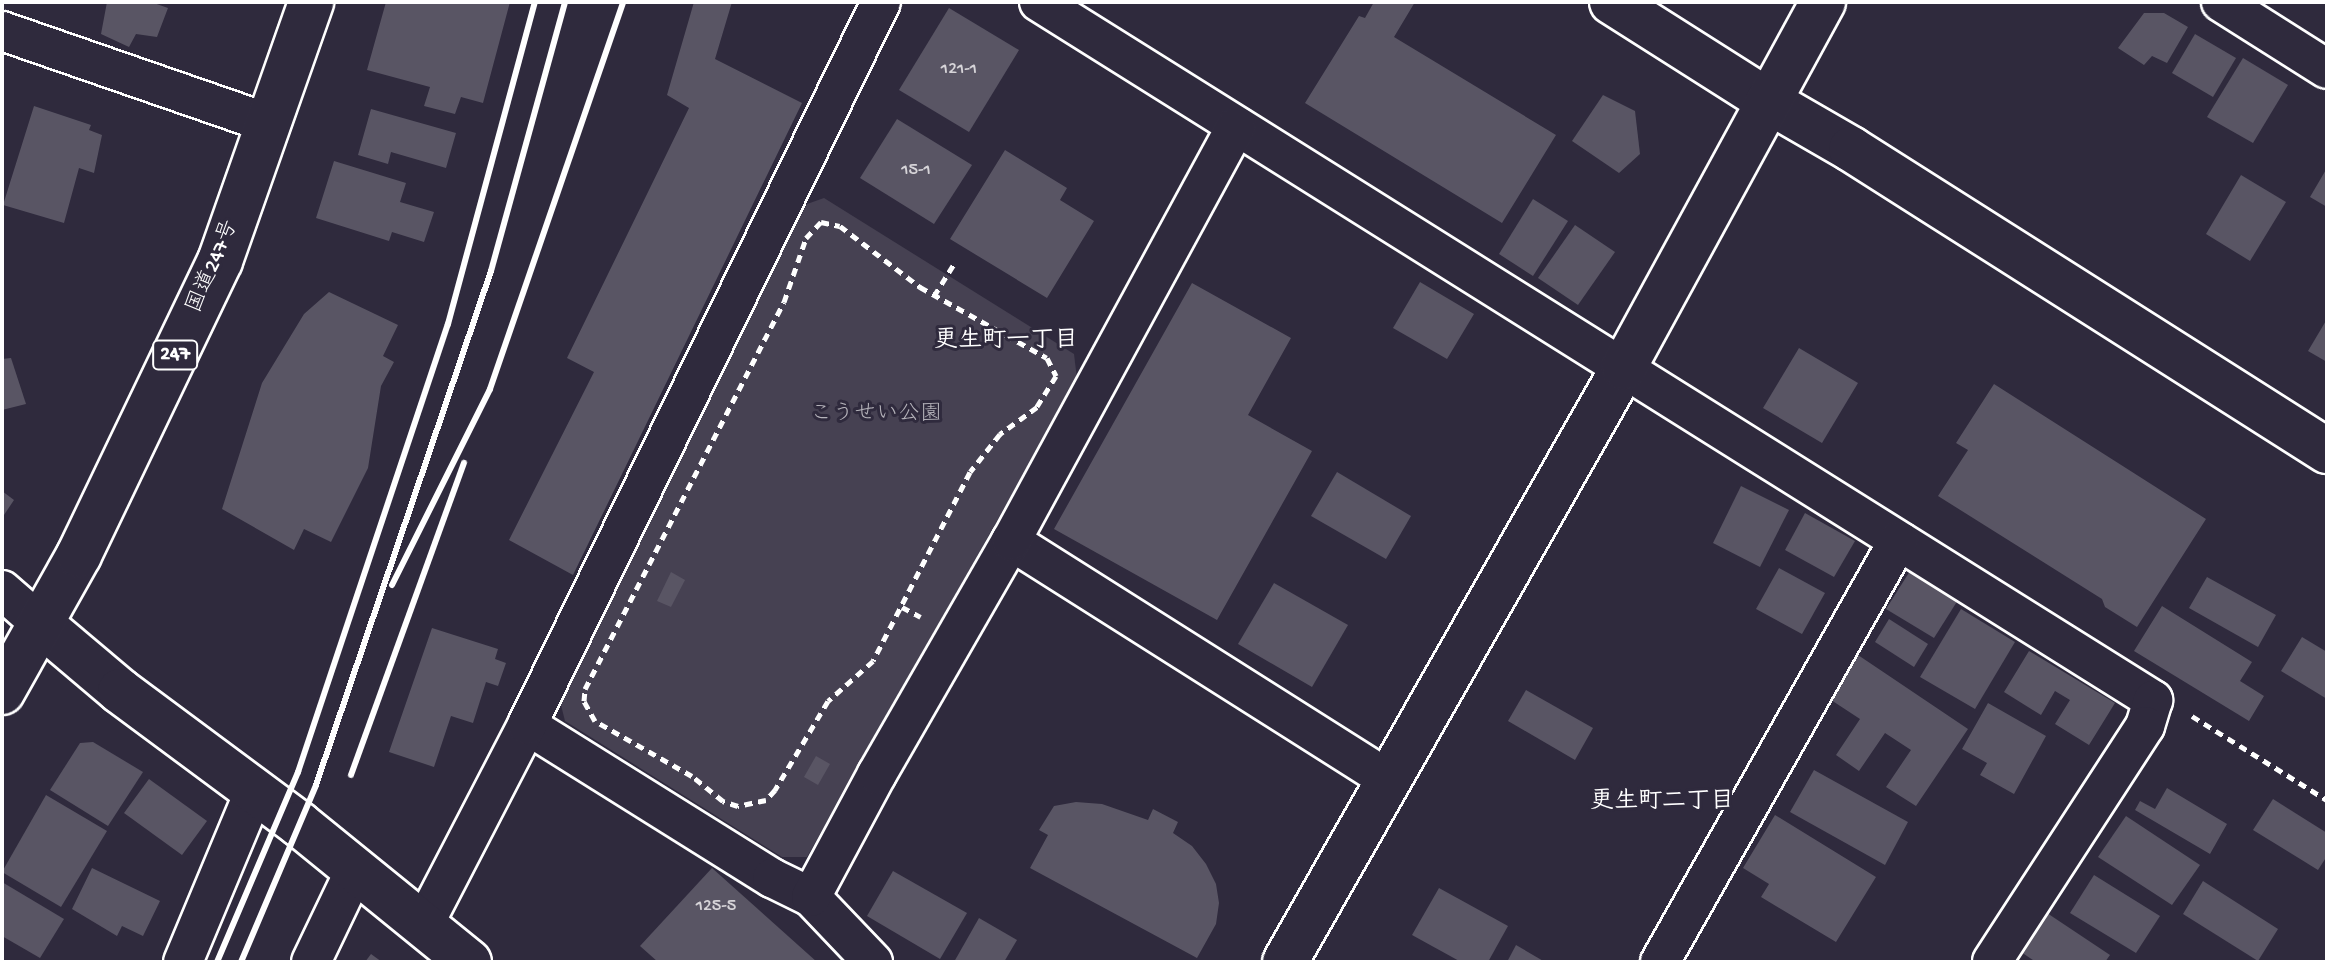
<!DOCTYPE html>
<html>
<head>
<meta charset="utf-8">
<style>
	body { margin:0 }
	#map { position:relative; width:2329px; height:964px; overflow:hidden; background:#2f2a3d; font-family:"Gochi Hand","Klee One",sans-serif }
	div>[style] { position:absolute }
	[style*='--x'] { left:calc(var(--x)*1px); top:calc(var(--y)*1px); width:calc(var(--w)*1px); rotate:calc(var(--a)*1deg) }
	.green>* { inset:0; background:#464152 }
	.building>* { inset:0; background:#595564 }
	.path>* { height:5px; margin-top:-2.5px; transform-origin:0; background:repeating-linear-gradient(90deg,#fff 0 8px,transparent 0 14px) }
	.roads { filter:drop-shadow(2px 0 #fff) drop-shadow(-2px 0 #fff) drop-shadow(0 2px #fff) drop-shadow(0 -2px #fff) }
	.minor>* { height:38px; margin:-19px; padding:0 19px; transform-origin:19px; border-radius:19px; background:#2f2a3d }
	.tertiary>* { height:44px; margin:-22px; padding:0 22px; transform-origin:22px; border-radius:22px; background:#2f2a3d }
	.trunk>* { height:44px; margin:-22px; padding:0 22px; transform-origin:22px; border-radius:22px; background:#2f2a3d }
	.rail>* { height:6px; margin:-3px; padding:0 3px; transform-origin:3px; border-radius:3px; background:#fff }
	span { translate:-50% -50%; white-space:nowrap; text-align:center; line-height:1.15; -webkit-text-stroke:6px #2f2a3d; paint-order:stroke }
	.number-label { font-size:18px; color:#d6d4d8 }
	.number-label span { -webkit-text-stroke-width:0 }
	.shield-label span { padding:2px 6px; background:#2f2a3d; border:2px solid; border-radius:6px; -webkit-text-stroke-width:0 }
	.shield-label { font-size:20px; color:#fff; font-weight:700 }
	.street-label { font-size:22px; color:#fff }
	.park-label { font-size:22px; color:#b5b3ba }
	.neighbourhood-label { font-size:24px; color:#fff; font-weight:700 }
	.frame { position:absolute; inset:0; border:4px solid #fff; pointer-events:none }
</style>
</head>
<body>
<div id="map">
	<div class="green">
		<i style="clip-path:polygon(824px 198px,1074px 354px,1077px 379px,807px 857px,782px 857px,565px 721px,560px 701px,782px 248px,807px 204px)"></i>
	</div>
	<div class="building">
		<i style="clip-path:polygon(107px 2px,151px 2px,168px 8px,157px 37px,136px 34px,129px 47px,101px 34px)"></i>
		<i style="clip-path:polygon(386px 2px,510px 2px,483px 103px,461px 97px,455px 114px,424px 106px,430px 87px,367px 70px)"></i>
		<i style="clip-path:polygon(694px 2px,732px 2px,715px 59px,802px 103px,573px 575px,509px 540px,594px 372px,567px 358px,689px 108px,667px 95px)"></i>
		<i style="clip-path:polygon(1374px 2px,1415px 2px,1394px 37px,1556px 135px,1502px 223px,1305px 103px,1359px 16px,1365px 18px)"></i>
		<i style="clip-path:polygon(949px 8px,1019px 50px,969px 132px,899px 90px)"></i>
		<i style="clip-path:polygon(2144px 13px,2164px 13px,2188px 27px,2167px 63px,2152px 56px,2144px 65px,2118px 48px)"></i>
		<i style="clip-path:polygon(2195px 34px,2236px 58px,2213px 97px,2172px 73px)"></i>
		<i style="clip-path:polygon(2243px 58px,2288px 85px,2253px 143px,2207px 117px)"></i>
		<i style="clip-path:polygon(1603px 95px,1635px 111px,1640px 154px,1619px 173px,1572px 141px)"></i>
		<i style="clip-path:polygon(34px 106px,91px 125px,89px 130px,102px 135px,94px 173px,79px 168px,64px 223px,3px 205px)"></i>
		<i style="clip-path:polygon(371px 109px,456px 133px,446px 168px,391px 152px,388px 164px,358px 155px)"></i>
		<i style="clip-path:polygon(897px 119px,972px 165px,934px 224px,860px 178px)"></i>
		<i style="clip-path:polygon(1005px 150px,1067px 188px,1060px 200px,1094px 221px,1047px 298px,950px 239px)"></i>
		<i style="clip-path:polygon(334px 161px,406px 183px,400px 202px,434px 212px,424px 242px,392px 232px,389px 241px,316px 218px)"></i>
		<i style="clip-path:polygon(2327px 168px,2327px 207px,2310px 197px)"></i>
		<i style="clip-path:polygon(2241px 175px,2286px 202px,2250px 261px,2206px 234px)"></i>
		<i style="clip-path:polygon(1533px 199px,1568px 221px,1533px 276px,1499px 254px)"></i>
		<i style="clip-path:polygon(1575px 225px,1615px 252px,1578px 305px,1538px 278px)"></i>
		<i style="clip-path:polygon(1420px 282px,1474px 314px,1447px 359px,1393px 328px)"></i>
		<i style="clip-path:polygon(1192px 283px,1291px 338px,1248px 415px,1312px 451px,1217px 620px,1054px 529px)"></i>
		<i style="clip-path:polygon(329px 292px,398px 325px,383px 356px,394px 362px,381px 386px,368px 468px,331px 542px,304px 529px,294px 550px,222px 509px,262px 383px,304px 314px)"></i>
		<i style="clip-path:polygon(2327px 319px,2327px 362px,2308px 351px)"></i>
		<i style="clip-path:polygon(1799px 348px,1858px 383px,1822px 443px,1763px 408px)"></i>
		<i style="clip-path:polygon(11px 358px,26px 404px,2px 410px,2px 359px)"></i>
		<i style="clip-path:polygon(1994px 384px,2206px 519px,2137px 627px,2105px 607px,2102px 599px,1938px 496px,1968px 450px,1956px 443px)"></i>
		<i style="clip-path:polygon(1337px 472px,1411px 516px,1386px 559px,1311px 516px)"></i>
		<i style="clip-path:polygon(1741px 486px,1789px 510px,1760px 567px,1713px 543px)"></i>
		<i style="clip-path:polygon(2px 491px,14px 500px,2px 518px)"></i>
		<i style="clip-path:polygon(1805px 513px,1855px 541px,1834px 577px,1785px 550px)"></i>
		<i style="clip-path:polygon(1779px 568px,1825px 593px,1802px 634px,1756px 609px)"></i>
		<i style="clip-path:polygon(1910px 571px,1958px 600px,1934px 638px,1886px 609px)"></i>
		<i style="clip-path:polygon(671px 572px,685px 580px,671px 607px,657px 601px)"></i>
		<i style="clip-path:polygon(2207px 577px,2276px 615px,2258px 647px,2189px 608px)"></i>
		<i style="clip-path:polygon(1274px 583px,1348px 625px,1312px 687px,1238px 644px)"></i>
		<i style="clip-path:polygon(2162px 606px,2252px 662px,2240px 681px,2264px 696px,2249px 721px,2134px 651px)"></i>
		<i style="clip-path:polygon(1961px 609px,2015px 642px,1975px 709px,1920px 677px)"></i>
		<i style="clip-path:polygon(1889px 619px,1928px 644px,1914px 667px,1875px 642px)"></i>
		<i style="clip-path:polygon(432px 628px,498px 649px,495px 659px,506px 663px,498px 686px,486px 682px,473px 723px,451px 716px,434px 767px,389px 752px)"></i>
		<i style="clip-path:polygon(2302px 637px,2327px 652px,2327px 699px,2281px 671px)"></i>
		<i style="clip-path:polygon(2029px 651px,2115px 703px,2089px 745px,2055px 724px,2070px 700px,2055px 691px,2041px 715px,2004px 692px)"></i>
		<i style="clip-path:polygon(1858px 655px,1968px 729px,1916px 806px,1886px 787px,1911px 750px,1885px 733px,1859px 771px,1836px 755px,1860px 719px,1828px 698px)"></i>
		<i style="clip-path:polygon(1526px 690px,1593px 728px,1575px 760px,1508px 721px)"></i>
		<i style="clip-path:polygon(1988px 703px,2046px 736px,2014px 794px,1980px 775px,1987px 763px,1962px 749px)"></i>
		<i style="clip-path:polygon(93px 742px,143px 772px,108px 826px,50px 790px,80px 743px)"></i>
		<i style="clip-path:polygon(816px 756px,830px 764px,818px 785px,804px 777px)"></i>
		<i style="clip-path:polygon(1814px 770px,1908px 822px,1885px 865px,1790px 812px)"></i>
		<i style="clip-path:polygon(149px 779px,207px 821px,182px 855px,124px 813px)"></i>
		<i style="clip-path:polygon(2167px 788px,2227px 824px,2210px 854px,2135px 810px,2140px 801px,2155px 809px)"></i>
		<i style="clip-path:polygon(46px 795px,107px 831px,61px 907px,2px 872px)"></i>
		<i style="clip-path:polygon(2273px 799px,2327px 833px,2327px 856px,2318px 870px,2253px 830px)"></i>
		<i style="clip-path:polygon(1076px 802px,1102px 804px,1148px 820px,1153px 809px,1178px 822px,1173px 833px,1192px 846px,1206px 864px,1216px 884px,1219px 903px,1216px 924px,1197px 958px,1030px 868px,1048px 835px,1039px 830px,1054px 806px)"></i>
		<i style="clip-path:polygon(1775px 815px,1876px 877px,1836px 942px,1761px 897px,1769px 884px,1743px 868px)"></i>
		<i style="clip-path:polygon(2126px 816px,2200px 865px,2172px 905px,2098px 857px)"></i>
		<i style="clip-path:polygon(92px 868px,160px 901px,143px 936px,122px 926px,117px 936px,72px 909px)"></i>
		<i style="clip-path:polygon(712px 868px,817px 962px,658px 962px,640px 946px)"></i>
		<i style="clip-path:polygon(893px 871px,967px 913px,940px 959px,867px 916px)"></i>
		<i style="clip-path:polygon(2094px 875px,2160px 916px,2136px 953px,2070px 913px)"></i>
		<i style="clip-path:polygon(2203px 881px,2278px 929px,2258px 961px,2183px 914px)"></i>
		<i style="clip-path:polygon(2px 882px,64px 919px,40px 958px,2px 936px)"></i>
		<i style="clip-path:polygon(1439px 888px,1508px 926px,1488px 962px,1461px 962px,1412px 935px)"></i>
		<i style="clip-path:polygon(2047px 913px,2110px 955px,2105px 962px,2036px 962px,2021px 952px)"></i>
		<i style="clip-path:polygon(979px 918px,1017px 940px,1004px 962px,954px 962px)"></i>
		<i style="clip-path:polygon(1516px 945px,1545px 962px,1507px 962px)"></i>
		<i style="clip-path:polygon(371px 954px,382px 962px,365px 962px)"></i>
	</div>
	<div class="path">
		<i style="--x:821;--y:222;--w:19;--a:12"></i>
		<i style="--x:840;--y:226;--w:101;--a:37.3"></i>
		<i style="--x:920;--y:287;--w:145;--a:29.2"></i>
		<i style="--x:1047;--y:358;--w:20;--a:63"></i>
		<i style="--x:1056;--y:376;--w:36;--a:122"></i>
		<i style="--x:1037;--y:407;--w:46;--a:143.9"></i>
		<i style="--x:1000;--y:434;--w:48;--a:128.3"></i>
		<i style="--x:970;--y:472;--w:212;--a:117.2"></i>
		<i style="--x:873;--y:661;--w:60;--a:138.4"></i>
		<i style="--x:828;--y:701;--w:104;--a:120.8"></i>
		<i style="--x:775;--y:790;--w:13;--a:132"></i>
		<i style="--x:766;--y:800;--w:29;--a:168"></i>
		<i style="--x:738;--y:806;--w:16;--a:-162"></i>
		<i style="--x:723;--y:801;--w:40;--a:-141"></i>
		<i style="--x:692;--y:776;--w:112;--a:-150.4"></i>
		<i style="--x:595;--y:721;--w:23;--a:-119"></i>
		<i style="--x:584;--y:701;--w:12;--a:-85"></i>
		<i style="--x:585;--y:689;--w:435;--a:-62.8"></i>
		<i style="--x:784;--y:302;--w:68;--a:-71"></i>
		<i style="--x:806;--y:238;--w:22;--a:-47"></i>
		<i style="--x:934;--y:296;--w:39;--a:-58"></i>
		<i style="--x:902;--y:607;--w:21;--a:28"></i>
		<i style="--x:2192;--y:716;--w:159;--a:31.9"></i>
	</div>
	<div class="roads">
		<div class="minor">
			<i style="--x:1039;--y:2;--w:1315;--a:32.07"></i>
			<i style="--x:2153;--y:700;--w:27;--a:107"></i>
			<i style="--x:2145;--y:726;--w:281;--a:123"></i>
			<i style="--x:2221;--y:2;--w:125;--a:32.3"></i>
			<i style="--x:2;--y:31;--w:281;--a:19.1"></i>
			<i style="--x:1011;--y:541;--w:446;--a:32.3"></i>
			<i style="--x:2;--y:590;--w:53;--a:41.2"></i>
			<i style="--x:527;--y:725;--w:289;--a:32"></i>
			<i style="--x:772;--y:878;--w:43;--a:26"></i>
			<i style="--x:811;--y:897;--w:90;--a:46.4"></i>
			<i style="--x:811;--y:897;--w:140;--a:-61.8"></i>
			<i style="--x:877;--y:774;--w:269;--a:-60.1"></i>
			<i style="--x:1011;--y:541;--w:472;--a:-61.5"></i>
			<i style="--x:424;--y:924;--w:224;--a:-62.6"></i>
			<i style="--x:527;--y:725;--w:805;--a:-63.91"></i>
			<i style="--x:183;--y:962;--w:186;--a:-67.3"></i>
			<i style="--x:311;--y:962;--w:104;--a:-64.4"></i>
			<i style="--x:1660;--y:962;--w:484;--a:-60.5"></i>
		</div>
		<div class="tertiary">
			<i style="--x:1612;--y:2;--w:185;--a:32.4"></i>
			<i style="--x:1768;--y:101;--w:96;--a:30"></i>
			<i style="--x:1851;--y:149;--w:564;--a:32.39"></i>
			<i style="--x:42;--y:625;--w:102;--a:40.2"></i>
			<i style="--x:120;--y:691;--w:223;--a:36.6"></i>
			<i style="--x:299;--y:824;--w:219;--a:39.1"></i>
			<i style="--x:1285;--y:962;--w:685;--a:-60.33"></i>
			<i style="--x:1624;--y:367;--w:416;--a:-61.4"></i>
		</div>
		<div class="trunk">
			<i style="--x:2;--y:692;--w:157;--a:-60.7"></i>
			<i style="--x:79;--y:555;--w:326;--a:-64.4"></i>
			<i style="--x:220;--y:261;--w:275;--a:-70.6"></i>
		</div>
	</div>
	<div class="rail">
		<i style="--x:392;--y:585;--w:219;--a:-63.4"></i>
		<i style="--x:490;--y:389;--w:409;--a:-71"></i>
		<i style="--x:351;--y:775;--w:332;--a:-70.1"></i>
		<i style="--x:217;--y:962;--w:207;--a:-66.9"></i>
		<i style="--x:298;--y:772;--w:472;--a:-71.5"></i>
		<i style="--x:448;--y:324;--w:334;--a:-74.9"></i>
		<i style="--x:241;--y:962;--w:192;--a:-67"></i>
		<i style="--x:316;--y:785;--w:543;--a:-71.2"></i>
		<i style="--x:491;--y:271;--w:279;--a:-74.6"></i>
	</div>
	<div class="number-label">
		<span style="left:959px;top:70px">121-1</span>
		<span style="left:916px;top:171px">15-1</span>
		<span style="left:716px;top:907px">125-5</span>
	</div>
	<div class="shield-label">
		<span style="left:175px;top:355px">247</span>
	</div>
	<div class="street-label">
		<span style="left:214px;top:267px;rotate:-67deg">国道247号</span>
	</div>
	<div class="park-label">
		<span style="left:876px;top:416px">こうせい公園</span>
	</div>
	<div class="neighbourhood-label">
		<span style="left:1006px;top:342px">更生町一丁目</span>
		<span style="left:1662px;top:803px">更生町二丁目</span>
	</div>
	<div class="frame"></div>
</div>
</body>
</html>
